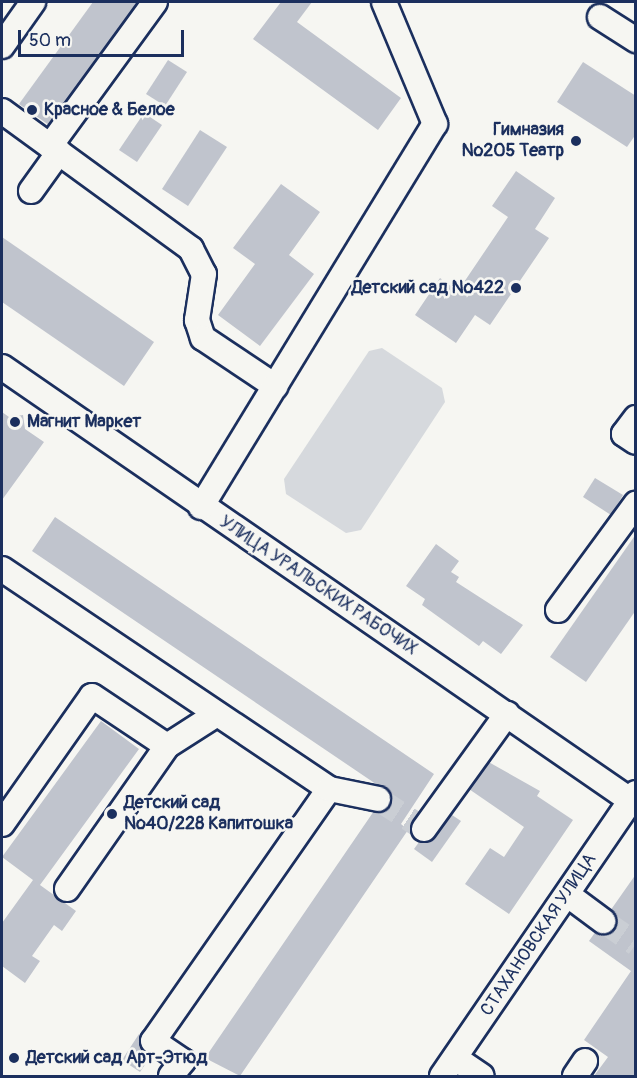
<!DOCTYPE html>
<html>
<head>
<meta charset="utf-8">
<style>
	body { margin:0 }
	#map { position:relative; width:637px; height:1078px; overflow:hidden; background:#f6f6f2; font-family:Pangolin,sans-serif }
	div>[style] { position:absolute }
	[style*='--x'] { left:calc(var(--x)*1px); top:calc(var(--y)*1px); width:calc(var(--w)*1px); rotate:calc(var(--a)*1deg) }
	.green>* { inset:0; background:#d6d9dd }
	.building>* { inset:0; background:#c0c4cd }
	.minor-tunnel>* { height:24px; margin-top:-12px; transform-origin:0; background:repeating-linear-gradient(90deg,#caced4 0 24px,transparent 0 36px) }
	.roads { filter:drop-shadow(2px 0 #1b2f5e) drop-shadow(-2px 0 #1b2f5e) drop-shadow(0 2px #1b2f5e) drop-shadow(0 -2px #1b2f5e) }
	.minor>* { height:24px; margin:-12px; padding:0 12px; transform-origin:12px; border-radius:12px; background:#f6f6f2 }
	.dots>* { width:16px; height:16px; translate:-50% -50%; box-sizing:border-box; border:3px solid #f6f6f2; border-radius:50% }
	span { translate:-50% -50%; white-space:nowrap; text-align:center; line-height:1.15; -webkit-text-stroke:5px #f6f6f2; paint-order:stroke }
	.poi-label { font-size:18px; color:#1b2f5e; font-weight:700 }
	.left { translate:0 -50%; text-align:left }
	.right { translate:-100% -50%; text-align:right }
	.street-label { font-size:18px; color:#1b2f5e }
	.frame { position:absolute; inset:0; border:3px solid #1b2f5e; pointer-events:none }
	.scale { position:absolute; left:18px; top:30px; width:166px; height:27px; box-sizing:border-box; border:3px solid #1b2f5e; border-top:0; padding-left:8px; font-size:18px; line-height:21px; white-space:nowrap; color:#1b2f5e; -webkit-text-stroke:4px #f6f6f2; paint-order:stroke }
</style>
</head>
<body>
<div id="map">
	<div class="green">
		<i style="clip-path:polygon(382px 348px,442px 388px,445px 402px,361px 530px,346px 533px,286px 494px,284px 479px,369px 351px)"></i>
	</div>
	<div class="building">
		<i style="clip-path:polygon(93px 2px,145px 2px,53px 128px,19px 104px)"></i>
		<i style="clip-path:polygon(281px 2px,312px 2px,297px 22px,401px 98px,378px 130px,253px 39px)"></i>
		<i style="clip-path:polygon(168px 60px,187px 72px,165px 106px,146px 94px)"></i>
		<i style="clip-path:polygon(583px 62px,636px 96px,636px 134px,627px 147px,557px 102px)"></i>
		<i style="clip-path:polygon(144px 113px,162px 125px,137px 162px,119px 150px)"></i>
		<i style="clip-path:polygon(200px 130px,227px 147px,188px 206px,162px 189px)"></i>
		<i style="clip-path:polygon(516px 171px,555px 198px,535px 229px,549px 238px,490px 325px,475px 315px,456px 343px,415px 315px,440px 278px,458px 291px,508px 217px,492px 206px)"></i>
		<i style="clip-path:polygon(281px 184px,320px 212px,289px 255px,314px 274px,260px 346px,218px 315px,255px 264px,233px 248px)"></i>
		<i style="clip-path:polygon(2px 237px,154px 342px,124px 386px,2px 302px)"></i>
		<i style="clip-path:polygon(2px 412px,9px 417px,23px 415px,25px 429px,44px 442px,2px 500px)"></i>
		<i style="clip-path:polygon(595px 478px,623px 495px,611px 515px,583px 497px)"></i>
		<i style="clip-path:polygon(55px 517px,434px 774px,401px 824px,408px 830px,240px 1076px,205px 1058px,376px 808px,390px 817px,401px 801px,32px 551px)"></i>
		<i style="clip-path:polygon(636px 534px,636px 610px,586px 682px,550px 657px)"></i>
		<i style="clip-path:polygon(436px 544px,459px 561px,451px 572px,459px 577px,456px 582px,523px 625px,501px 654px,483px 641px,479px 646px,422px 605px,425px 599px,406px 586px)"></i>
		<i style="clip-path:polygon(101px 721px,139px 749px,40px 885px,76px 911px,62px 931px,54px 925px,32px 956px,40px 961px,25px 983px,2px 966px,2px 923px,33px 880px,2px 857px)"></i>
		<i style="clip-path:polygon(485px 760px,540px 791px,537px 796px,573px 820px,509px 914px,465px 884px,490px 848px,504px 857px,524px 827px,466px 787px)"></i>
		<i style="clip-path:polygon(443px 809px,461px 821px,432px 862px,414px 849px)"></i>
		<i style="clip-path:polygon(636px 874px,636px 1076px,594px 1076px,608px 1057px,584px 1040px,631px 971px,589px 941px)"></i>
		<i style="clip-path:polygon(139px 1034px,157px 1047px,140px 1072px,122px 1060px)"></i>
	</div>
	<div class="minor-tunnel">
		<i style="--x:378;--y:799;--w:55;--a:33.1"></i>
		<i style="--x:603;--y:921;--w:40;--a:34.9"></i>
	</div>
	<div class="roads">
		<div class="minor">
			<i style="--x:600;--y:17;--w:43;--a:32.6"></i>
			<i style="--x:2;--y:46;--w:54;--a:-54.8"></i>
			<i style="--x:2;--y:111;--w:234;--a:36.1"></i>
			<i style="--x:191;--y:249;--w:28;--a:63"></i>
			<i style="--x:204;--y:274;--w:47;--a:98.7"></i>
			<i style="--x:197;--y:320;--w:19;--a:72"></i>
			<i style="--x:203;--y:338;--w:87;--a:33.7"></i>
			<i style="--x:50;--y:146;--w:178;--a:-53.9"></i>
			<i style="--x:31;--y:191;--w:48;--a:-54.3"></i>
			<i style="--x:2;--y:367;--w:770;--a:34.58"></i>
			<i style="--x:636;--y:418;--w:20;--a:127"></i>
			<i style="--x:624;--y:434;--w:14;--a:34"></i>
			<i style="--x:201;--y:507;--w:449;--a:-58.6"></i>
			<i style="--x:435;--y:124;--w:132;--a:-112.7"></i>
			<i style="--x:2;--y:569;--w:394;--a:33.9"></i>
			<i style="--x:329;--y:789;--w:307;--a:124.9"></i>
			<i style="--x:153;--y:1041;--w:36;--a:34"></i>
			<i style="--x:183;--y:1061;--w:19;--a:129"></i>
			<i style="--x:558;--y:610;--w:132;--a:-53.7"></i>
			<i style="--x:329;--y:789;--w:50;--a:11.5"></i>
			<i style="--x:2;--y:824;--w:156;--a:-54.9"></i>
			<i style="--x:92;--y:696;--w:90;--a:33.7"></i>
			<i style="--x:424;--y:829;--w:142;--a:-54.2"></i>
			<i style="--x:67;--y:889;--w:174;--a:-55"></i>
			<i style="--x:167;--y:746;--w:59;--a:-32.6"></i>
			<i style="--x:568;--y:895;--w:44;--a:36.6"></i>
			<i style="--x:455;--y:1058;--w:32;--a:34"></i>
			<i style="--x:442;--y:1076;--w:343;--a:-55.6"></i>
			<i style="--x:575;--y:1076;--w:18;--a:-56"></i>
		</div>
	</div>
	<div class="dots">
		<i style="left:32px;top:110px;background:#1b2f5e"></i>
		<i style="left:576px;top:141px;background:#1b2f5e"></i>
		<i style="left:516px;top:288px;background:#1b2f5e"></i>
		<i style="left:15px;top:422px;background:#1b2f5e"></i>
		<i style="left:112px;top:814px;background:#1b2f5e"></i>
		<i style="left:14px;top:1058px;background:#1b2f5e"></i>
	</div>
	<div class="poi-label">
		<span class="left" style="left:44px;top:110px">Красное &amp; Белое</span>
		<span class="right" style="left:564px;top:141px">Гимназия<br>№205 Театр</span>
		<span class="right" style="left:504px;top:288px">Детский сад №422</span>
		<span class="left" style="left:27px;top:422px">Магнит Маркет</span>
		<span class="left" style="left:124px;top:814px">Детский сад<br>№40/228 Капитошка</span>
		<span class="left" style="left:26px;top:1058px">Детский сад Арт-Этюд</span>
	</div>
	<div class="street-label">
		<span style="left:318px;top:586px;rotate:34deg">УЛИЦА УРАЛЬСКИХ РАБОЧИХ</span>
		<span style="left:539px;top:935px;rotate:-56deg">СТАХАНОВСКАЯ УЛИЦА</span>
	</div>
	<div class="frame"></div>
	<div class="scale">50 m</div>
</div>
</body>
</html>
